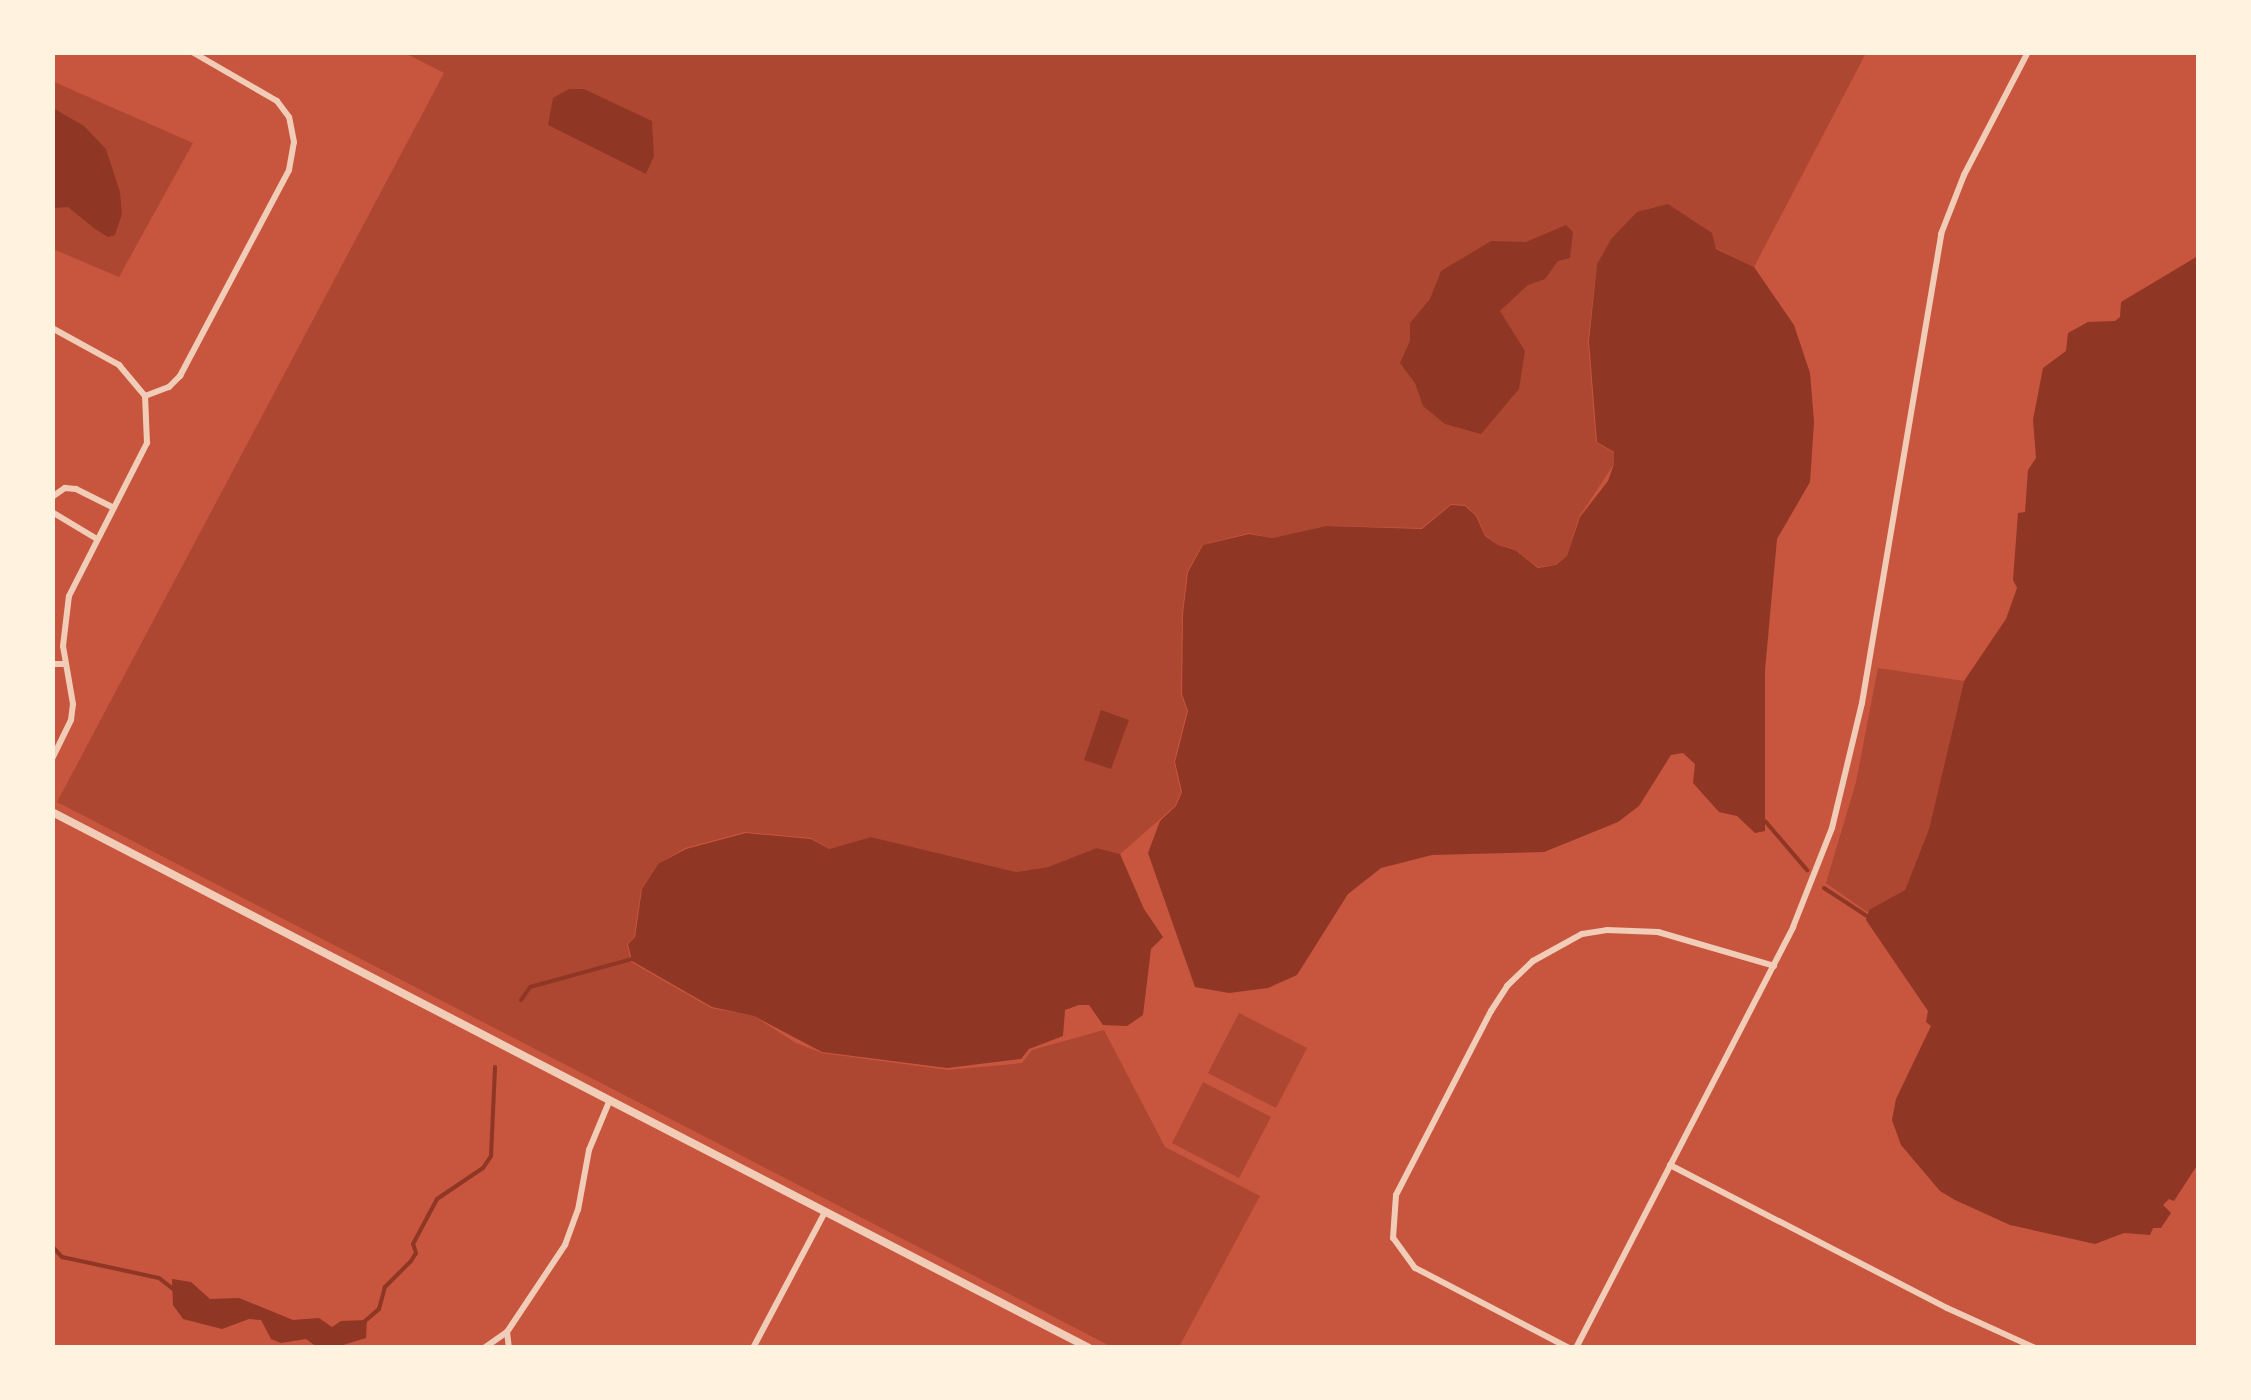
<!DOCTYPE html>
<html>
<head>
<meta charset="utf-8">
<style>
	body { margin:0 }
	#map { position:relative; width:2251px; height:1400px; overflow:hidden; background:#c8553d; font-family:Roboto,sans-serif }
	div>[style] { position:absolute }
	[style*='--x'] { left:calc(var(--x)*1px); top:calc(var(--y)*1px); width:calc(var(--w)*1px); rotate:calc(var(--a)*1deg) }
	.green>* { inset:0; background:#ae4732 }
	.water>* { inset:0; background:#8f3625 }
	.stream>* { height:4px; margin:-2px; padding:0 2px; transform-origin:2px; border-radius:2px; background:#8f3625 }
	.minor>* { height:6px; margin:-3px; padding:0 3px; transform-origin:3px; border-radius:3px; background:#f1ccb7 }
	.tertiary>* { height:8px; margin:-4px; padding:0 4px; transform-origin:4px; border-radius:4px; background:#f1ccb7 }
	span { translate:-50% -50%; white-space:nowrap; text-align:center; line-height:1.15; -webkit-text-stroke:8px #fff3e0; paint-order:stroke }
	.frame { position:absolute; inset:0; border:55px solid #fff3e0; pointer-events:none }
</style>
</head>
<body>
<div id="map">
	<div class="green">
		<i style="clip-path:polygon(405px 53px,1866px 53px,1754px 267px,1640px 211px,1611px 239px,1597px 264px,1588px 341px,1596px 442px,1614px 453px,1614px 464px,1579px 517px,1567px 556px,1555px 565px,1538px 567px,1514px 549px,1498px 545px,1485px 535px,1477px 516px,1465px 505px,1451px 504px,1422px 528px,1325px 526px,1272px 538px,1249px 533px,1202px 545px,1187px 572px,1182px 615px,1181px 694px,1187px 711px,1174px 762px,1181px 792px,1175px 806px,1120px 854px,1098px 848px,1048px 867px,1016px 872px,871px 837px,829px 849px,811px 838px,745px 832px,685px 848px,657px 865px,641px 890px,634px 937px,627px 944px,631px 962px,711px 1008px,754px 1016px,796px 1043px,822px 1053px,948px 1070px,1022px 1063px,1032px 1050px,1104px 1030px,1165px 1147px,1260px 1196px,1179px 1347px,1112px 1347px,57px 802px,444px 73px)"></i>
		<i style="clip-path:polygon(52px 81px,193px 143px,119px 277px,53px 249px)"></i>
		<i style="clip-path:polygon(1878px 668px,1964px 681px,1929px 829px,1905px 890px,1867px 912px,1826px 883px,1856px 782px)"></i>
		<i style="clip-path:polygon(1239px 1013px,1307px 1048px,1276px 1108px,1208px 1073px)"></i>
		<i style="clip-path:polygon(1203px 1082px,1271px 1117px,1239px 1178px,1172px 1143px)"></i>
	</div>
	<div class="water">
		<i style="clip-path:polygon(569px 89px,584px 89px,652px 121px,654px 156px,646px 174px,548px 125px,553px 98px)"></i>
		<i style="clip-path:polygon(53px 108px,84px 126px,106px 149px,120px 192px,122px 214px,115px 235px,108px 237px,95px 229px,68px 207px,53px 208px)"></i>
		<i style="clip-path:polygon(1668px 204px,1712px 233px,1716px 249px,1754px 267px,1794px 325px,1810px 373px,1814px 422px,1810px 482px,1777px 539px,1765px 670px,1765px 831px,1755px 833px,1737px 816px,1719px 812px,1693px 783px,1695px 764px,1683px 753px,1671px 755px,1639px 806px,1618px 822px,1544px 852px,1432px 855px,1381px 868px,1348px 894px,1297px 975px,1268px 988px,1229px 993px,1195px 987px,1148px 853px,1160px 821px,1176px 806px,1182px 792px,1175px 762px,1188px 711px,1182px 694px,1183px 614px,1188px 572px,1203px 545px,1249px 534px,1272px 538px,1326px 526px,1422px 529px,1451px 505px,1465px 506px,1476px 516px,1485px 536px,1498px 545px,1515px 550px,1538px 568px,1556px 565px,1567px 556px,1580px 517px,1608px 481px,1614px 464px,1614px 452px,1597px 442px,1589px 341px,1597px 264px,1611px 239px,1637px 212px)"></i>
		<i style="clip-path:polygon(1566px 225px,1573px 232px,1570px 258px,1558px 261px,1545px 279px,1528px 285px,1500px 311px,1525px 351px,1519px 389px,1481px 434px,1445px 424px,1423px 406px,1415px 383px,1400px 363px,1410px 341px,1410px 323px,1430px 299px,1441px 271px,1491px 241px,1526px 242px)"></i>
		<i style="clip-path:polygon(2198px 256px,2198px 1164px,2174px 1201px,2169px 1199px,2163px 1205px,2171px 1213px,2161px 1228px,2153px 1228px,2150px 1235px,2124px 1233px,2095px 1244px,2010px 1225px,1955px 1200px,1940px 1191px,1901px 1145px,1892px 1120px,1896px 1099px,1931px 1026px,1926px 1022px,1928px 1011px,1866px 920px,1869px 910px,1905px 890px,1929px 829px,1964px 681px,2006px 619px,2017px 588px,2013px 580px,2018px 513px,2025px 512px,2028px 470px,2036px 458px,2033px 420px,2043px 368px,2066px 351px,2068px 333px,2088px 322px,2115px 321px,2120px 317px,2121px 302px)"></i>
		<i style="clip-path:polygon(1101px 710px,1129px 720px,1111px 769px,1084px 760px)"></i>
		<i style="clip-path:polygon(746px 833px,811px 839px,829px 849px,871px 837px,1016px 872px,1048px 867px,1097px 848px,1120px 854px,1144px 909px,1163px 937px,1151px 949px,1143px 1015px,1127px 1026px,1103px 1025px,1089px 1005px,1079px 1005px,1065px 1010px,1063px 1036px,1029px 1049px,1021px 1059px,947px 1068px,822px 1052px,754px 1016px,712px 1007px,632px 961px,628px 944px,635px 937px,642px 889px,658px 864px,686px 849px)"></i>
		<i style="clip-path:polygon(172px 1279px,191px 1282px,210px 1299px,239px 1298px,293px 1320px,319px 1318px,332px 1327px,341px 1321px,367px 1320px,366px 1338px,337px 1347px,317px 1347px,306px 1339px,281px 1343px,271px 1339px,261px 1320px,249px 1319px,222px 1329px,183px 1319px,173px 1305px)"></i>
	</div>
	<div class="stream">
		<i style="--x:1765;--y:821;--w:65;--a:49.4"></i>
		<i style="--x:1824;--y:888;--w:51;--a:33.1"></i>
		<i style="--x:521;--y:1000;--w:16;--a:-55"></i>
		<i style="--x:530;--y:987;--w:109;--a:-15.4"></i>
		<i style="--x:52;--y:1246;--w:15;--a:48"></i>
		<i style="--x:62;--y:1257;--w:99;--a:12.2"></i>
		<i style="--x:159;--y:1278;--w:23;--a:38"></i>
		<i style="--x:364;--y:1322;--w:20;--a:-41"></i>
		<i style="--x:379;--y:1309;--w:23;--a:-75"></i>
		<i style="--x:385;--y:1287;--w:37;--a:-45"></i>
		<i style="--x:411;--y:1261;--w:9;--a:-58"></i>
		<i style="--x:416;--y:1253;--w:9;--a:-108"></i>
		<i style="--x:413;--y:1244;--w:51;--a:-61.9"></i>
		<i style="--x:437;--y:1199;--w:55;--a:-34"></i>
		<i style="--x:483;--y:1168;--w:14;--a:-56"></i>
		<i style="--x:491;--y:1156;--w:89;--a:-87.4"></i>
	</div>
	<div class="minor">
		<i style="--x:52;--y:328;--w:77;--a:28.9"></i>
		<i style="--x:119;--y:365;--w:40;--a:50"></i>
		<i style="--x:145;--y:396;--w:26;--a:-21"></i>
		<i style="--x:169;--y:387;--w:16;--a:-45"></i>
		<i style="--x:180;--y:376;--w:233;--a:-62.1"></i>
		<i style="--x:289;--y:170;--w:28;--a:-80"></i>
		<i style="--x:294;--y:142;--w:25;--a:-101"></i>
		<i style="--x:289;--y:117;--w:20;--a:-127"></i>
		<i style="--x:277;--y:101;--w:98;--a:-150"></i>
		<i style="--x:52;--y:497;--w:16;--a:-35"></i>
		<i style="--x:65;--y:488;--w:11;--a:5"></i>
		<i style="--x:76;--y:489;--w:42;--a:26.6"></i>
		<i style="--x:52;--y:512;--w:52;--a:31"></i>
		<i style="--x:52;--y:664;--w:13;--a:0"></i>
		<i style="--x:52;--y:759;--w:43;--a:-64"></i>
		<i style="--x:71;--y:720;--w:16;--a:-83"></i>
		<i style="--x:73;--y:704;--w:59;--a:-99.8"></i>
		<i style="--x:63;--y:646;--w:50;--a:-83.2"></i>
		<i style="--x:69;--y:596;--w:172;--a:-63"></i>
		<i style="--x:147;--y:443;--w:47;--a:-92.4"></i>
		<i style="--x:1670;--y:1165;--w:312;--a:27.3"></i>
		<i style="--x:1947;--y:1308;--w:97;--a:24.4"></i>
		<i style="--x:507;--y:1332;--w:16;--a:83"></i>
		<i style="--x:484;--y:1348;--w:28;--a:-35"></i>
		<i style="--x:507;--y:1332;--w:105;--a:-56.3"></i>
		<i style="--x:565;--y:1245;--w:37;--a:-70"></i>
		<i style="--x:578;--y:1210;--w:61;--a:-79.6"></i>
		<i style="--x:589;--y:1150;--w:52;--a:-67.4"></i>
		<i style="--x:753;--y:1348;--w:154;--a:-62.1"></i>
		<i style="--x:1569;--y:1348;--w:174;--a:-152.5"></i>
		<i style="--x:1415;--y:1268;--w:37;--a:-126"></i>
		<i style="--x:1393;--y:1238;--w:43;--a:-86"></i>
		<i style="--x:1396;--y:1195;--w:207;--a:-62.7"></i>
		<i style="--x:1491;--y:1011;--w:30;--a:-57"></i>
		<i style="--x:1507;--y:986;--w:36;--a:-44"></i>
		<i style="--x:1533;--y:961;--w:56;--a:-28.9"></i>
		<i style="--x:1582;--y:934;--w:25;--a:-9"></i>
		<i style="--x:1607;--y:930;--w:51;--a:2.2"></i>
		<i style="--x:1658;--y:932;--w:121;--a:16.3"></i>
		<i style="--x:1576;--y:1348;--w:474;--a:-62.7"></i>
		<i style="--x:1793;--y:927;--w:106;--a:-68.5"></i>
		<i style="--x:1832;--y:828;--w:129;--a:-76.5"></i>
		<i style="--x:1862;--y:703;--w:476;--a:-80.4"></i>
		<i style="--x:1941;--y:234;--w:63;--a:-68.7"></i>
		<i style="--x:1964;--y:175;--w:139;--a:-62.5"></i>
	</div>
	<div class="tertiary">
		<i style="--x:52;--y:812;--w:1167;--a:27.33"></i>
	</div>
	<div class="frame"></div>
</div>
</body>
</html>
